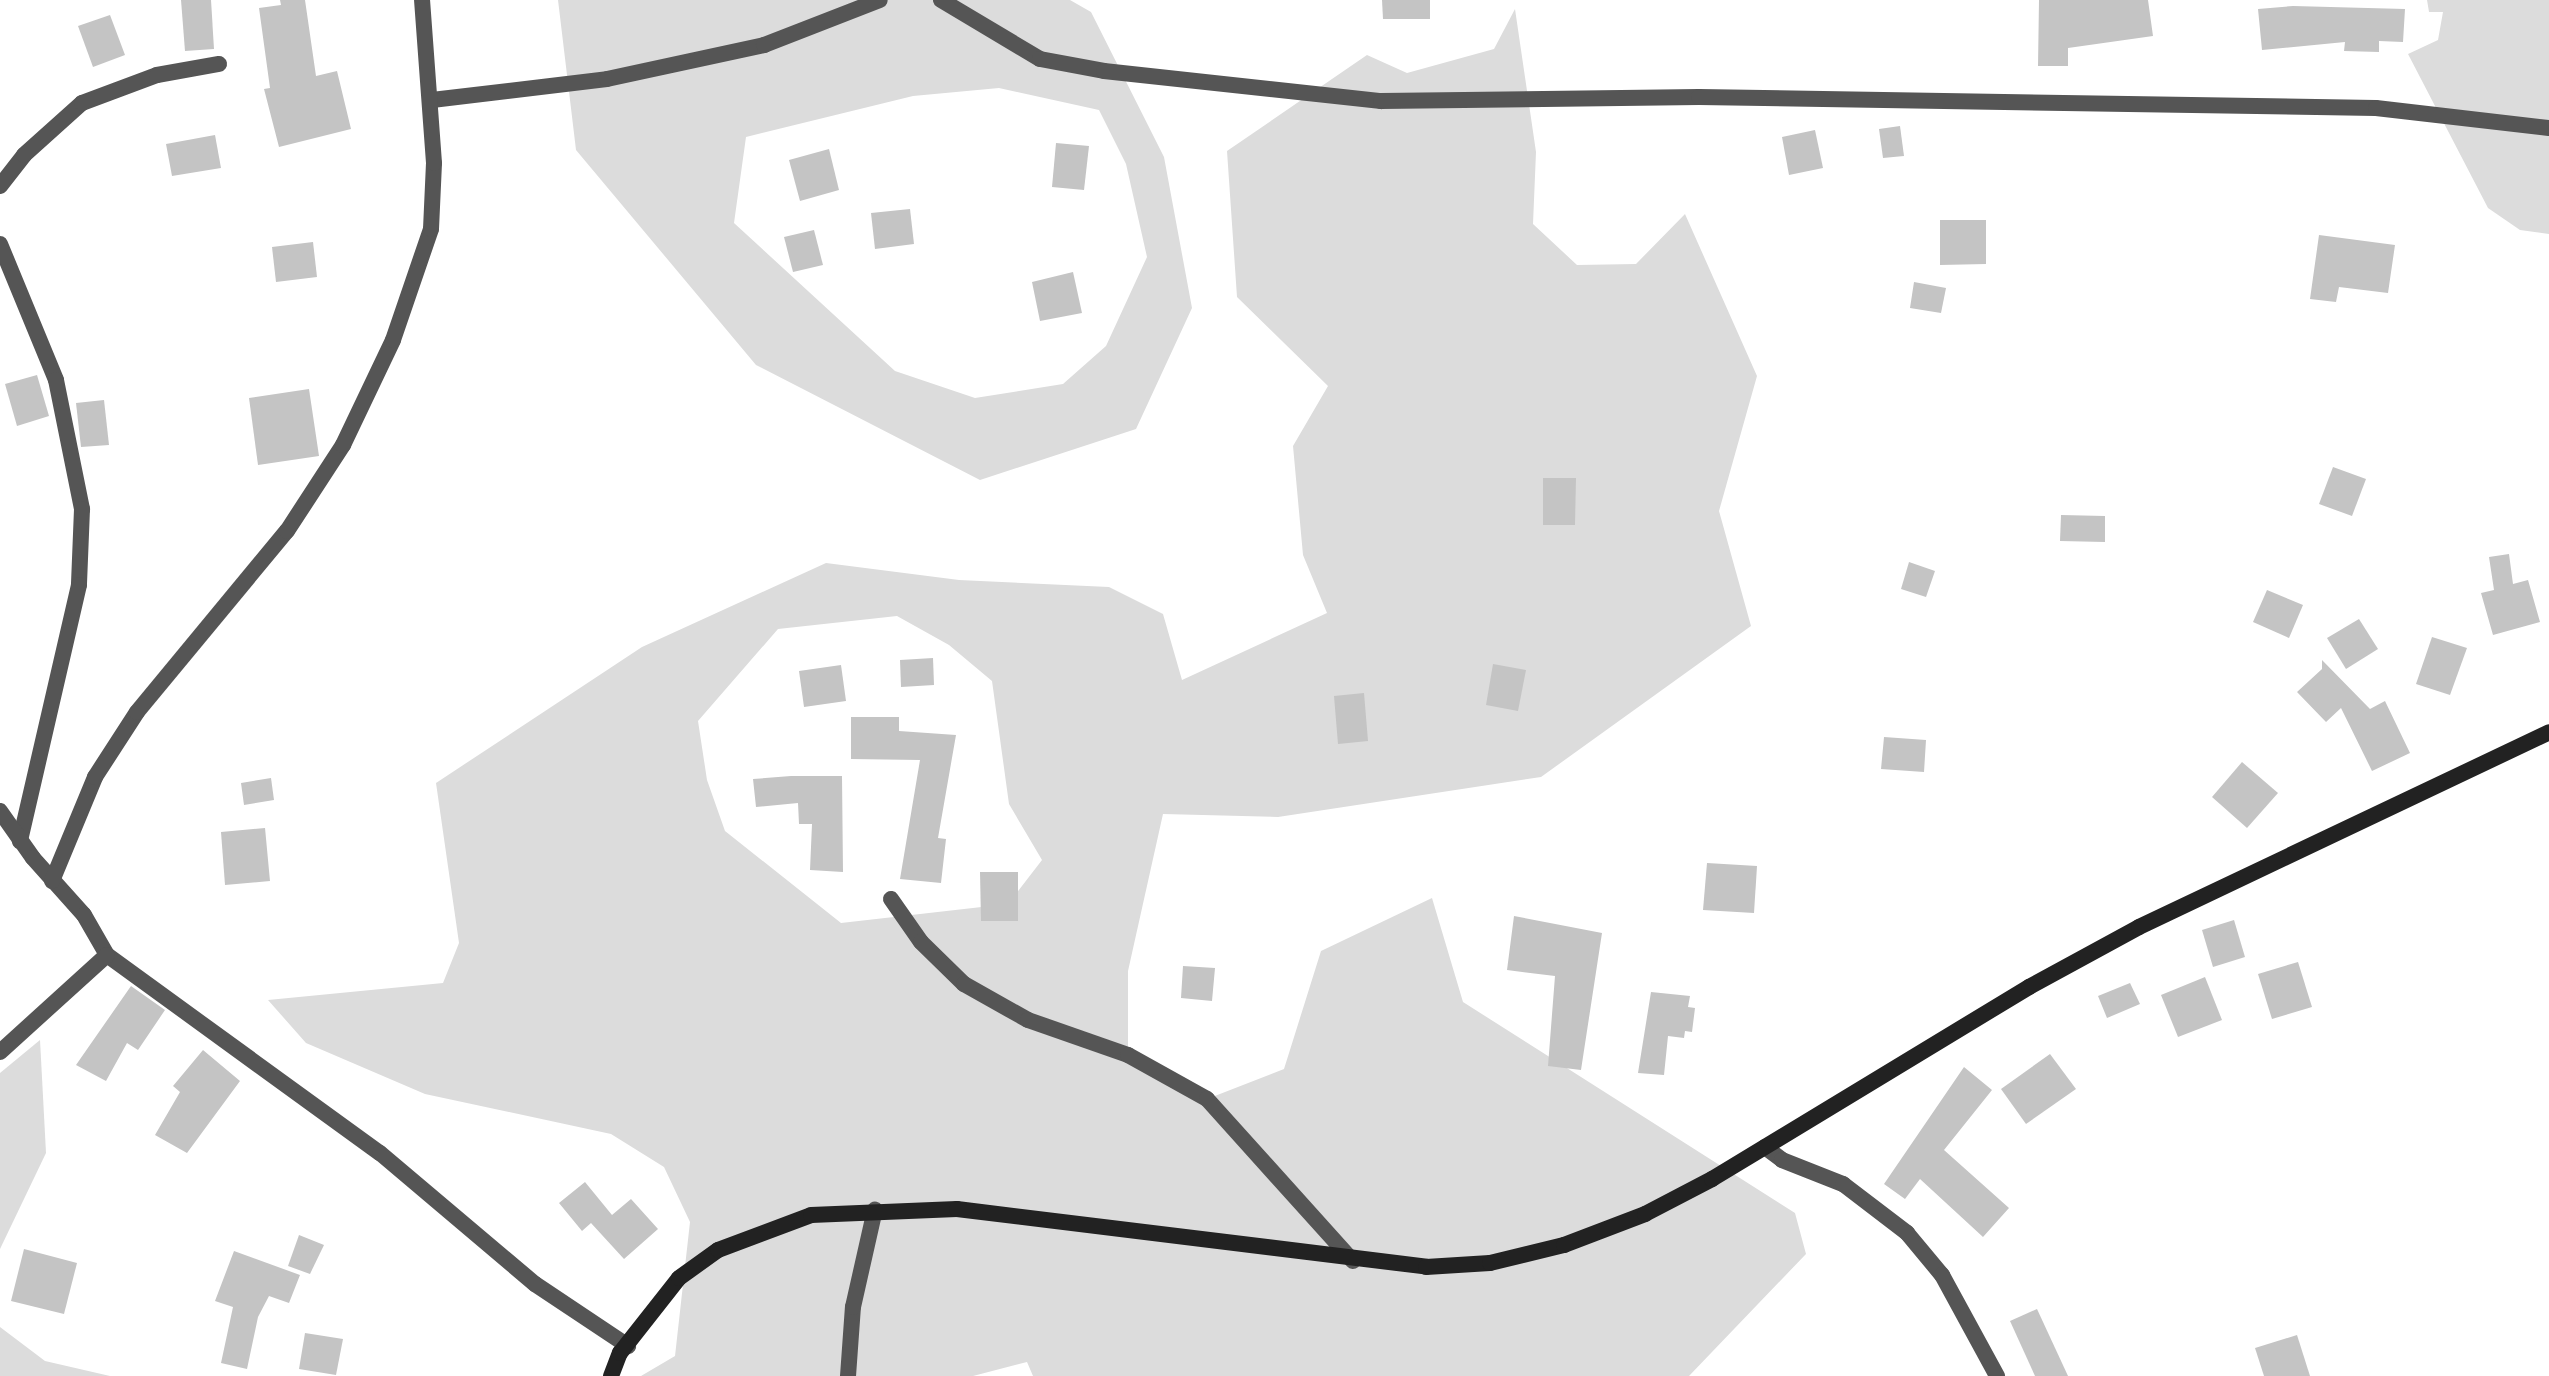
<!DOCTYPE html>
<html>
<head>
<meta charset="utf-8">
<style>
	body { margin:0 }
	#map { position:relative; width:2549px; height:1376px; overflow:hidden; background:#fff; font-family:"Nunito Sans",sans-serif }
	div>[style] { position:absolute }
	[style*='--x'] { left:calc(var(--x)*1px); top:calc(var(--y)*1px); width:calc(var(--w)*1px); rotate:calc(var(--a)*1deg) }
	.green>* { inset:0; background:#dcdcdc }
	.building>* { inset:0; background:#c4c4c4 }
	.minor>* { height:16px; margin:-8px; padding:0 8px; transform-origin:8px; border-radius:8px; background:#555 }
	.secondary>* { height:16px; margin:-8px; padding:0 8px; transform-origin:8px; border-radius:8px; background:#222 }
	span { translate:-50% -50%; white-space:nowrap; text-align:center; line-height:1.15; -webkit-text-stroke:8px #fff; paint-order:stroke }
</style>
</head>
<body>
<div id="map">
	<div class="green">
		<i style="clip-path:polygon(evenodd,558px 0,1070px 0,1091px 12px,1164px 157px,1192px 308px,1136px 429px,980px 480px,756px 365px,576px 150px,558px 0,999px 88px,1099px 110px,1126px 164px,1147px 257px,1106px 346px,1063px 384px,975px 398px,895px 371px,734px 223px,746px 137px,913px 96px,999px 88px)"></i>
		<i style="clip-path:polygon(2427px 0,2549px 0,2549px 234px,2520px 230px,2488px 208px,2408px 54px,2438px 40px,2443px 12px,2429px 12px)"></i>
		<i style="clip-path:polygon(evenodd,1515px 9px,1536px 152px,1533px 224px,1577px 265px,1636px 264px,1685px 214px,1757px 376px,1719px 511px,1751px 626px,1541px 777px,1278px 817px,1163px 814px,1128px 971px,1128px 1054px,1207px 1099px,1284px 1069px,1321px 951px,1432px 898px,1463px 1002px,1795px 1213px,1806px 1254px,1689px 1376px,1033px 1376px,1027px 1362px,973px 1376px,641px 1376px,675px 1356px,690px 1222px,664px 1167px,611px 1134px,425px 1094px,306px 1043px,268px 1000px,443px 983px,459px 943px,436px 783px,642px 647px,826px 563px,959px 580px,1109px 587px,1163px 614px,1182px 680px,1327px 613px,1303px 555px,1293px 446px,1328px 386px,1237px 297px,1227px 151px,1367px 55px,1407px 73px,1494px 49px,1515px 9px,897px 616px,949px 645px,992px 681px,1009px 804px,1042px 860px,1008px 904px,841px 923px,725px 831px,707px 780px,698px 721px,778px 629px,897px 616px)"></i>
		<i style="clip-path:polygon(40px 1040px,46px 1153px,0 1249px,0 1073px)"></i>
		<i style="clip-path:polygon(0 1327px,45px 1361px,110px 1376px,0 1376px)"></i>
	</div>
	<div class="building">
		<i style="clip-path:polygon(181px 0,211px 0,214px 49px,185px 51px)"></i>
		<i style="clip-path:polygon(280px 0,305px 0,316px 76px,337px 71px,351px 129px,279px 147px,264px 89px,270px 88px,259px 8px,281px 5px)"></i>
		<i style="clip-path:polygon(1382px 0,1430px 0,1430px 19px,1383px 19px)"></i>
		<i style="clip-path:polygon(2039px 0,2148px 0,2153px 36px,2068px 48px,2068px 66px,2038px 66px)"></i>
		<i style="clip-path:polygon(2293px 6px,2405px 9px,2403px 42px,2379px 41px,2379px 52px,2344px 51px,2345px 42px,2262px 50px,2258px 9px)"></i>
		<i style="clip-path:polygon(110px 15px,125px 55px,93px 67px,78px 26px)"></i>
		<i style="clip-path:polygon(1900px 126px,1904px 156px,1883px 158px,1879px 129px)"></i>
		<i style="clip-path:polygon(1815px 130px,1823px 168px,1789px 175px,1782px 137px)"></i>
		<i style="clip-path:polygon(215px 135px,221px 168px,172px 176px,166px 144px)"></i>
		<i style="clip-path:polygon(1056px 143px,1089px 146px,1084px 190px,1052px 187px)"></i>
		<i style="clip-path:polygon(829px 149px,839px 190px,800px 201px,789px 160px)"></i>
		<i style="clip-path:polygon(910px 209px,914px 244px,875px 249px,871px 213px)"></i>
		<i style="clip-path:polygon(1940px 220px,1986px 220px,1986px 264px,1940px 265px)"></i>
		<i style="clip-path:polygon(814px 230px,823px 265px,793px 272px,784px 237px)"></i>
		<i style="clip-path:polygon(2319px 235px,2395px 245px,2388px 293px,2339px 287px,2336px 302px,2310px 299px)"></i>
		<i style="clip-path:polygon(313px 242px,317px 277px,276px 282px,272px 247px)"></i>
		<i style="clip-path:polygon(1073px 272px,1082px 313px,1040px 321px,1032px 282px)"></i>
		<i style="clip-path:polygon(1914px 282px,1946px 288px,1941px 313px,1910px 308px)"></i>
		<i style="clip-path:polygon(37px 375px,49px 416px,17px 426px,5px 384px)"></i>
		<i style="clip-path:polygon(309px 389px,319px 456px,258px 465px,249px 398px)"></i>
		<i style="clip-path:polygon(104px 400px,109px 445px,81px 447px,76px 403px)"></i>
		<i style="clip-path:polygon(2333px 467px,2366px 479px,2352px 516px,2319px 504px)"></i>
		<i style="clip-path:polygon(1543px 478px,1576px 478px,1575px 525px,1543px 525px)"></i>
		<i style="clip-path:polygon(2061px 515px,2105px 516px,2105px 542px,2060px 541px)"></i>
		<i style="clip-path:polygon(2509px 554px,2513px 584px,2528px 580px,2540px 622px,2493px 635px,2481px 593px,2494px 590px,2489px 557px)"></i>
		<i style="clip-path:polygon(1909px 562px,1935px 571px,1926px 597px,1901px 589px)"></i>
		<i style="clip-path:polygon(2267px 590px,2303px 605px,2289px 638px,2253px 622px)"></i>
		<i style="clip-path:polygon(2359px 619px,2378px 649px,2346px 669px,2327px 638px)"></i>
		<i style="clip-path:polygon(2432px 637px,2467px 648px,2450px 695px,2416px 684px)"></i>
		<i style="clip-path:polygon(933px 658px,934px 685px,901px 687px,900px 660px)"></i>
		<i style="clip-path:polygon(2322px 660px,2370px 709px,2385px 701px,2410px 753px,2372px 771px,2341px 708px,2326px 722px,2297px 692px,2322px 669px)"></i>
		<i style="clip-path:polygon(1493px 664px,1526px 670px,1518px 711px,1486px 705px)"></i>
		<i style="clip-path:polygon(841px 665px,846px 701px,804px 707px,799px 671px)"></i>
		<i style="clip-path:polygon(1364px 693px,1368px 741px,1338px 744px,1334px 696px)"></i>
		<i style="clip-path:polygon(851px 717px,899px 717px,899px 731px,956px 735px,938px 838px,946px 839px,941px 883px,900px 879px,920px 760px,851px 759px)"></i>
		<i style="clip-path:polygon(1884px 737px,1926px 740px,1924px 772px,1881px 769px)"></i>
		<i style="clip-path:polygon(2242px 762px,2278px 793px,2247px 828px,2212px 797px)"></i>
		<i style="clip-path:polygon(791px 776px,842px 776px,843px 872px,810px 870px,812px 824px,799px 824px,798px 803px,756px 807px,753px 779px)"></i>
		<i style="clip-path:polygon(271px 778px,274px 800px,244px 805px,241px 783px)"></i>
		<i style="clip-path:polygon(265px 828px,270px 881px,225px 885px,221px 832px)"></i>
		<i style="clip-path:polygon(1707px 863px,1757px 866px,1754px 913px,1703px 910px)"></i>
		<i style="clip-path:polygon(980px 872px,1018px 872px,1018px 921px,981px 921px)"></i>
		<i style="clip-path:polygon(1514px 916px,1602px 933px,1581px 1070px,1548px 1066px,1555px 976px,1507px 970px)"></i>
		<i style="clip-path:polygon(2234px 920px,2245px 957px,2213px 967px,2202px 930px)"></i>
		<i style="clip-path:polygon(2298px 962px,2312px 1007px,2272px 1019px,2258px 974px)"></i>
		<i style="clip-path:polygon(1183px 966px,1215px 968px,1212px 1001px,1181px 998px)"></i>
		<i style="clip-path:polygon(2205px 977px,2222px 1020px,2178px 1037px,2161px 995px)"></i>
		<i style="clip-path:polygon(2130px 983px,2140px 1004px,2107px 1018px,2098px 996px)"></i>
		<i style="clip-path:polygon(131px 986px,165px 1010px,138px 1050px,127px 1043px,106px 1081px,76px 1065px)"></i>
		<i style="clip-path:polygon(1651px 992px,1690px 996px,1688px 1007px,1695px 1008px,1692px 1032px,1685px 1031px,1684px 1038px,1668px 1036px,1664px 1075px,1638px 1073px)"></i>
		<i style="clip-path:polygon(203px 1050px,240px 1081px,187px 1153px,155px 1135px,180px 1092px,173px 1086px)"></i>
		<i style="clip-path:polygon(2050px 1054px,2076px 1089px,2026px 1124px,2001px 1089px)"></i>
		<i style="clip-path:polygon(1964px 1067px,1992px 1090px,1944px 1150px,2009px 1208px,1983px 1237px,1920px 1179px,1905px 1199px,1884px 1184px)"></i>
		<i style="clip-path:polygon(585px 1182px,612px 1215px,631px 1199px,658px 1229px,624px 1259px,591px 1223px,582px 1231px,559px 1203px)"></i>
		<i style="clip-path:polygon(299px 1235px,324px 1245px,310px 1274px,288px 1266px)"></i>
		<i style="clip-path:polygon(24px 1249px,77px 1263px,64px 1314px,11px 1301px)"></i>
		<i style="clip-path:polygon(234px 1251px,300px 1275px,289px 1303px,269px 1296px,258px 1317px,247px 1369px,221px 1363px,233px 1307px,215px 1301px)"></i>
		<i style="clip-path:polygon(2037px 1309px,2068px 1376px,2035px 1376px,2010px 1321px)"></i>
		<i style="clip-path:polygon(305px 1333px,343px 1339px,336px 1375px,299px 1369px)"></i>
		<i style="clip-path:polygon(2297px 1335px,2310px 1376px,2264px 1376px,2255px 1348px)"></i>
	</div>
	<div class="minor">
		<i style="--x:941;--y:0;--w:115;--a:30.8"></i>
		<i style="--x:1040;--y:59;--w:65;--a:10.6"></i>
		<i style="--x:1104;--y:71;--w:279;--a:6.2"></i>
		<i style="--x:1381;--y:101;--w:318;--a:-0.7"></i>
		<i style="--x:1699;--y:97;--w:677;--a:0.93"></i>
		<i style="--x:2376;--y:108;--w:174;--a:6.6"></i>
		<i style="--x:432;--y:100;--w:176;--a:-6.8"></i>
		<i style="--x:607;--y:79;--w:161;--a:-12.2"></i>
		<i style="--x:764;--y:45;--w:124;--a:-21.2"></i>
		<i style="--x:0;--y:186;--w:39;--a:-52"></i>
		<i style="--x:24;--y:155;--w:78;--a:-41.9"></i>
		<i style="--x:82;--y:103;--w:80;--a:-20.5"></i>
		<i style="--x:157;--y:75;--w:63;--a:-10.1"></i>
		<i style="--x:0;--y:244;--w:147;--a:67.6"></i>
		<i style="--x:56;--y:380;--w:132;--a:78.6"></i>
		<i style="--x:82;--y:509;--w:76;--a:92.3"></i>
		<i style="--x:79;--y:585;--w:263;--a:103"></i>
		<i style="--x:0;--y:811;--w:57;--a:54.9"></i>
		<i style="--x:33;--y:858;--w:76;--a:48.2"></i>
		<i style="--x:84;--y:915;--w:46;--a:60.1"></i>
		<i style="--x:107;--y:955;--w:337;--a:36"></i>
		<i style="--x:380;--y:1153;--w:203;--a:40.2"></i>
		<i style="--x:535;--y:1284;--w:112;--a:33.7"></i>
		<i style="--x:52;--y:881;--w:113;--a:-67.5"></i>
		<i style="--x:95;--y:777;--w:77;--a:-57.1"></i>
		<i style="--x:137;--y:712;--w:235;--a:-50.4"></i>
		<i style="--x:287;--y:531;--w:103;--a:-56.9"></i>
		<i style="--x:343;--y:445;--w:116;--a:-64.5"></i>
		<i style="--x:393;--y:340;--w:117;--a:-71.1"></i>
		<i style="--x:431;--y:229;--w:66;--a:-87.4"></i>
		<i style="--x:434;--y:163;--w:163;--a:-94.2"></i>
		<i style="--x:891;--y:899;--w:52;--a:55.1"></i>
		<i style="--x:921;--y:942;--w:60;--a:44.3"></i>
		<i style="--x:964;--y:984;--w:73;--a:29.4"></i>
		<i style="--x:1028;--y:1020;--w:106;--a:19.3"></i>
		<i style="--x:1128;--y:1055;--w:90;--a:29.1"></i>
		<i style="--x:1207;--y:1099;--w:218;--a:48"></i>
		<i style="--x:0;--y:1052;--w:144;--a:-42.2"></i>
		<i style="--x:1765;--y:1147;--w:21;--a:37"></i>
		<i style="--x:1782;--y:1160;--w:66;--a:21.5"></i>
		<i style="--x:1843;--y:1184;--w:81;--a:37.4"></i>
		<i style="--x:1907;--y:1233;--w:55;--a:50.2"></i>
		<i style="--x:1942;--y:1275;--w:115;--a:61.4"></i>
		<i style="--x:848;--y:1376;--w:69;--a:-85.9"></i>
		<i style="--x:853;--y:1307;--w:100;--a:-77.3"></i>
	</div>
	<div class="secondary">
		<i style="--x:611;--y:1376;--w:25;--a:-69"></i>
		<i style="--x:620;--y:1353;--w:95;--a:-51.8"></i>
		<i style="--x:679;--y:1278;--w:48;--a:-35.7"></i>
		<i style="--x:718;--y:1250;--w:99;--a:-20.6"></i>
		<i style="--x:811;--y:1215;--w:146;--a:-2.4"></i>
		<i style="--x:957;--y:1209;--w:473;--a:7"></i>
		<i style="--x:1426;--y:1267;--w:64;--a:-3.6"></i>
		<i style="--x:1490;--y:1263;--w:76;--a:-13.7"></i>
		<i style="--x:1564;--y:1245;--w:87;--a:-20.9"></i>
		<i style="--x:1645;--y:1214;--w:76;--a:-27.6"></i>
		<i style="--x:1712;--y:1179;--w:371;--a:-31.2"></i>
		<i style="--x:2029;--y:987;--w:125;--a:-28.6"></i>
		<i style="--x:2139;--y:927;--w:454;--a:-25.4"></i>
	</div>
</div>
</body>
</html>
